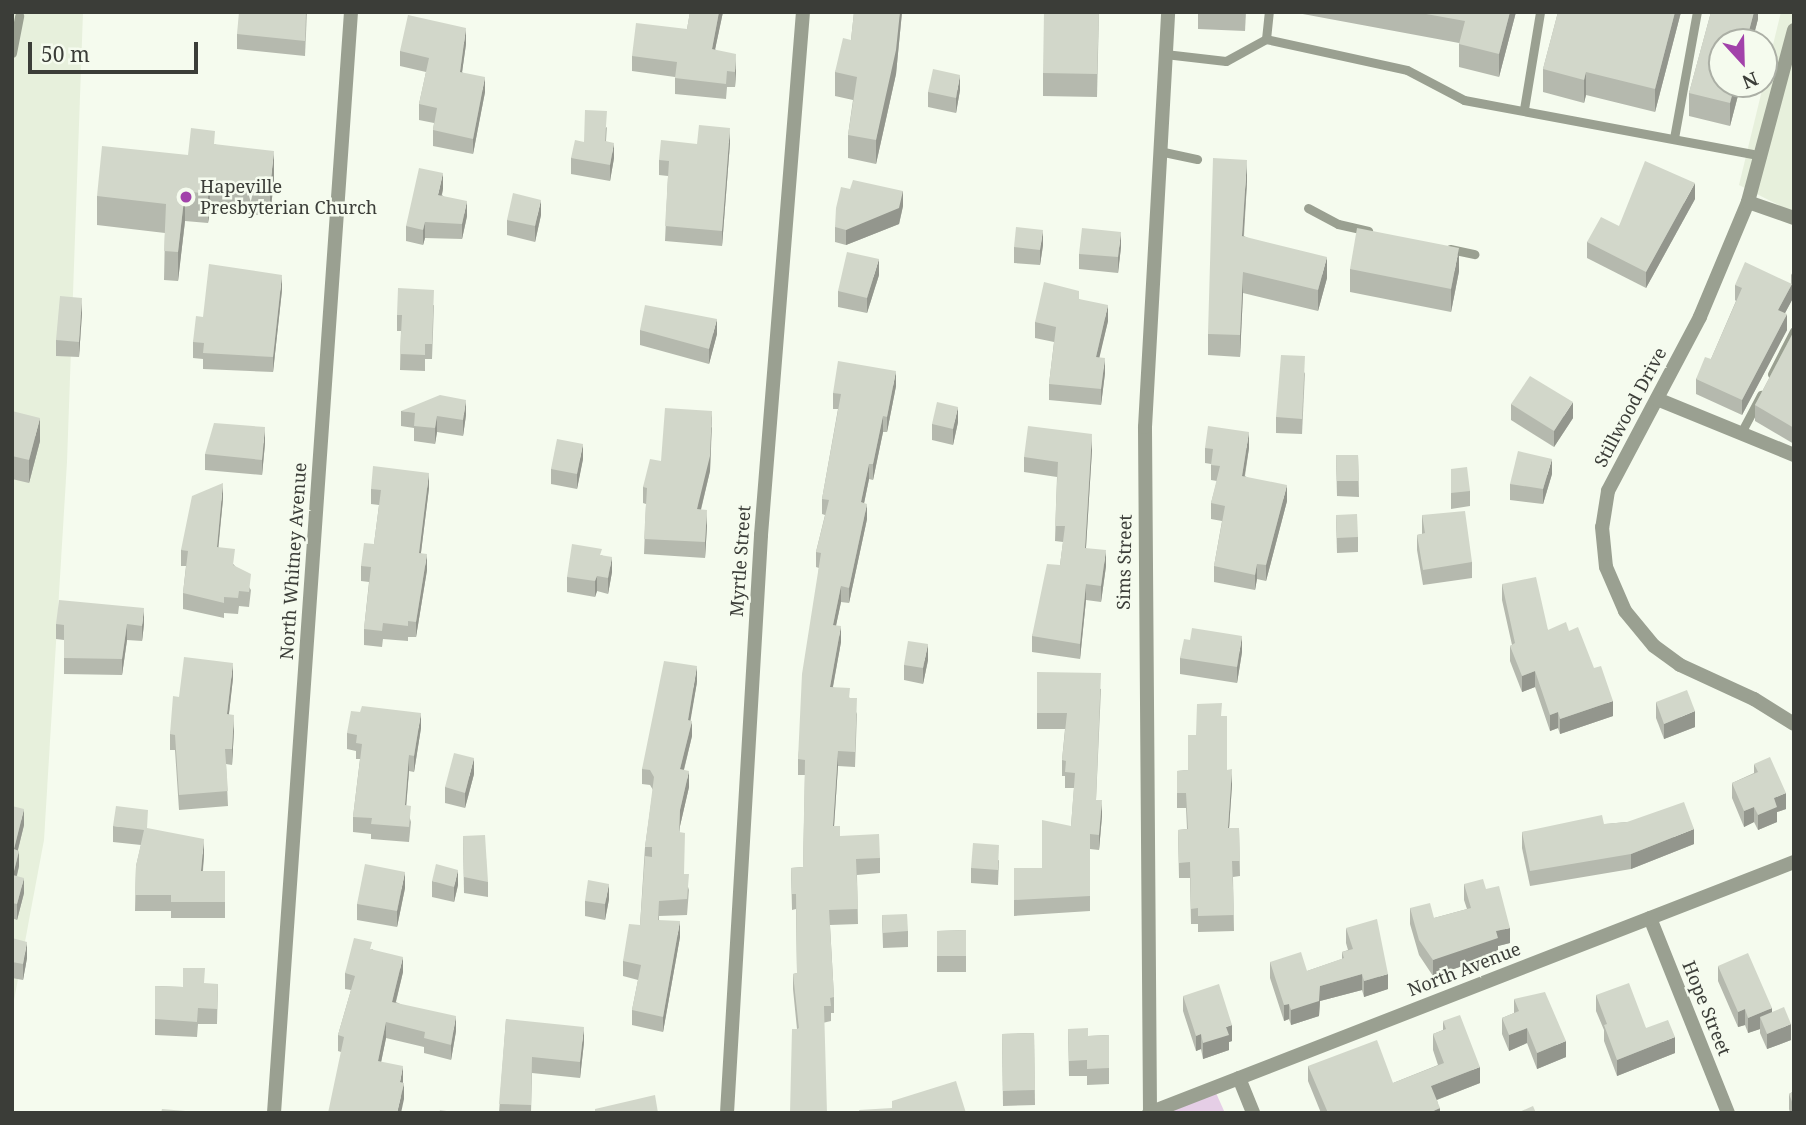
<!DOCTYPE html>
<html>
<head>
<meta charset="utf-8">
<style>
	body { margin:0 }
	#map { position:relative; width:1806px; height:1125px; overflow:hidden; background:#f5fbee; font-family:"Noto Serif",serif }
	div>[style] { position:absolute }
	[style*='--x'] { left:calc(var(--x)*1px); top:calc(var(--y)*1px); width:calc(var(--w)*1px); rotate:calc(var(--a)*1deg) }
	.built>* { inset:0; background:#e7f0dc }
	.green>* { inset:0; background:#e5cee6 }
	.service>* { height:9px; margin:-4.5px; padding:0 4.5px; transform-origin:4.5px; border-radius:4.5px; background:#9aa091 }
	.minor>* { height:14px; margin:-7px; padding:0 7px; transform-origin:7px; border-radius:7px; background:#9aa091 }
	.wall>* { inset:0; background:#b5b9ae }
	.shaded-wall>* { inset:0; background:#93968d }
	.building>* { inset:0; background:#d2d7ca }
	.dots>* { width:19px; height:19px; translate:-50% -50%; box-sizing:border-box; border:4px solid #f5fbee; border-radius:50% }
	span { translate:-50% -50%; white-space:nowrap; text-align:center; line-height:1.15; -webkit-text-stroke:5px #f5fbee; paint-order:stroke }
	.poi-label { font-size:18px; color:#3b3d38 }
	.left { translate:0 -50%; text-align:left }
	.street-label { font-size:18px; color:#3b3d38 }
	.frame { position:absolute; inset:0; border:14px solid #3b3d38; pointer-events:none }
	.north { position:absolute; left:1708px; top:28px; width:70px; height:70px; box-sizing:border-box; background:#f5fbee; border:2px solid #abafa5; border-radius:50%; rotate:158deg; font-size:19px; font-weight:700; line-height:28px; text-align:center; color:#3b3d38 }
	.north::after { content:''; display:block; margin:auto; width:24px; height:32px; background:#a242aa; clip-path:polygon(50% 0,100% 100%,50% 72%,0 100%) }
	.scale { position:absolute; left:28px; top:42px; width:170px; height:32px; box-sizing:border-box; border:4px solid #3b3d38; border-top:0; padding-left:9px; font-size:21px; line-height:24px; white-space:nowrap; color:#3b3d38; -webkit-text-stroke:5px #f5fbee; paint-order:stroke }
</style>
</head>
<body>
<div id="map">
	<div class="built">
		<i style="clip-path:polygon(12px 12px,83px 12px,67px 462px,44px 840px,12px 1011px)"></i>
		<i style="clip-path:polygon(1781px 12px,1794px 12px,1794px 213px,1739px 185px)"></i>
	</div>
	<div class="green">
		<i style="clip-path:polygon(1216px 1093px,1225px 1113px,1166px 1113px)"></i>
	</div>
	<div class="service">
		<i style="--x:1266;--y:39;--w:27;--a:-84"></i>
		<i style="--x:12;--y:53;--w:38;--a:-79"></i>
		<i style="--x:1165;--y:54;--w:61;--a:6.5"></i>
		<i style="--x:1226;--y:61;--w:46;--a:-28.8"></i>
		<i style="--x:1266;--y:39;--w:144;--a:12.4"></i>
		<i style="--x:1407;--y:70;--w:64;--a:27.8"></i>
		<i style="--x:1464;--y:100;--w:303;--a:10.6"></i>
		<i style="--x:1524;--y:109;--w:98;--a:-80.6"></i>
		<i style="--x:1674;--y:138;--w:128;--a:-79.7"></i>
		<i style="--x:1159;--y:151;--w:39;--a:12"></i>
		<i style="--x:1308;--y:208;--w:34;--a:28"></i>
		<i style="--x:1338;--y:224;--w:31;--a:13"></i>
		<i style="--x:1450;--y:249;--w:25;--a:12"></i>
		<i style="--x:1772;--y:374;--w:48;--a:-62.9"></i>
		<i style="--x:1742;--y:431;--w:41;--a:-62.2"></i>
	</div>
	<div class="minor">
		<i style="--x:1794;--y:30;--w:178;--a:105"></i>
		<i style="--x:1748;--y:202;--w:125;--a:112.7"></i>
		<i style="--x:1700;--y:317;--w:197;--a:117.9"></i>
		<i style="--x:1608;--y:491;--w:36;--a:99"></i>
		<i style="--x:1602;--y:527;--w:40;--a:84.3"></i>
		<i style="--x:1606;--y:567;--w:48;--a:66.6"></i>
		<i style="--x:1625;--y:611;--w:45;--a:50.4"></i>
		<i style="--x:1654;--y:646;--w:32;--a:36"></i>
		<i style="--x:1680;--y:665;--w:81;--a:24.7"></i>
		<i style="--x:1754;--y:699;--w:47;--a:32"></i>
		<i style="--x:1748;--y:202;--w:49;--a:19.2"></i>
		<i style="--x:1657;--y:399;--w:148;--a:22.2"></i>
		<i style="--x:1650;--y:918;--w:210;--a:68.2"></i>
		<i style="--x:1239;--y:1078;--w:38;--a:68"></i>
		<i style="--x:1150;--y:1112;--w:685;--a:-90.42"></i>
		<i style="--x:1145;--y:427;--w:416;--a:-86.8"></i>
		<i style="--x:274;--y:1113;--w:1104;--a:-86"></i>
		<i style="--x:727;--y:1113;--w:579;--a:-86.63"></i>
		<i style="--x:761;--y:535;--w:525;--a:-85.41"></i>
		<i style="--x:1149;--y:1113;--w:692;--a:-21.26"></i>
	</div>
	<div class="wall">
		<i style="clip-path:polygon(307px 12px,305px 56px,237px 49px,237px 34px)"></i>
		<i style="clip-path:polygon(690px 12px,723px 12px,715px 49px,736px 70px,735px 87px,727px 87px,726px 99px,675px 94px,675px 77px,632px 71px,632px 56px,687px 29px)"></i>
		<i style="clip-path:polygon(854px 12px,902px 12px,896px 74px,876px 164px,848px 158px,848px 135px,853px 100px,835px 96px,835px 72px,851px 40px)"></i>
		<i style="clip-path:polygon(1099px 12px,1097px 97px,1043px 96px,1043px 73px)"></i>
		<i style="clip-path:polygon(1198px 12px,1246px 12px,1245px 31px,1198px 29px)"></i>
		<i style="clip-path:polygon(1292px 12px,1516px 12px,1499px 77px,1459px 67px,1459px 43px)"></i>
		<i style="clip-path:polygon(1558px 12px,1681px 12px,1655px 112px,1586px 95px,1584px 103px,1543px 92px,1543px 69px)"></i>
		<i style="clip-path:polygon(1711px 12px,1758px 12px,1758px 19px,1752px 42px,1722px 42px,1722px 84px,1741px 84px,1730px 126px,1689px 116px,1689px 93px)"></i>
		<i style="clip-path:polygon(466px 44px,462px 72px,485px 92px,473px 154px,433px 146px,433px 130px,434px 123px,419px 120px,419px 104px,426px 72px,400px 66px,400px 51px)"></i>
		<i style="clip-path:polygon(960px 90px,956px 113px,928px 107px,928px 92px)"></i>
		<i style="clip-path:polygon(607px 127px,606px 141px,614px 158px,610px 181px,571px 174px,571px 158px,584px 142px)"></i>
		<i style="clip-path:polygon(730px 143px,722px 246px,665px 241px,668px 176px,659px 175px,659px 160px,697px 144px)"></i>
		<i style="clip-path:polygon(215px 144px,274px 180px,270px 216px,210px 210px,208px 223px,185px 221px,178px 281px,164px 280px,165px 233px,97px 225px,97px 196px)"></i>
		<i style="clip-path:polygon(1247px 182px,1244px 236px,1327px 278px,1318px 311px,1243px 293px,1240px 357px,1208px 355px,1208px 334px)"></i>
		<i style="clip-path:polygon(443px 189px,442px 195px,467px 216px,462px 239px,425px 238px,423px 245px,406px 241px,406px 226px)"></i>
		<i style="clip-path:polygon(850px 189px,903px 206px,899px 224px,846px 245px,835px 242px,835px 227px)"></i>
		<i style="clip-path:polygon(1695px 199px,1646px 288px,1587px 258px,1587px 242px,1619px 226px)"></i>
		<i style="clip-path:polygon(541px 215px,535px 242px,507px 235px,507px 220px)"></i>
		<i style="clip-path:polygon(1043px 245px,1040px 265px,1014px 263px,1014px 247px)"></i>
		<i style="clip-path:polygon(1121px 247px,1118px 273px,1079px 269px,1079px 254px)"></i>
		<i style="clip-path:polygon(1350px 269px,1459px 271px,1451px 312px,1350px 292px)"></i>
		<i style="clip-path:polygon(1794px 270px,1794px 292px,1792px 291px,1792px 300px,1785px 313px,1787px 330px,1742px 415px,1696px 394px,1696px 379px,1711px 359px,1736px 301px,1735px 300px,1735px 285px,1791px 284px,1791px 275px)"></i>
		<i style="clip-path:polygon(879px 275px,867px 313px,838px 307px,838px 291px)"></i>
		<i style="clip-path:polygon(282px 290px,273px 372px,203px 369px,203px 359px,193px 358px,193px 342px,203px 317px)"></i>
		<i style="clip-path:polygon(1079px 299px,1108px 321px,1099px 357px,1105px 373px,1101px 405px,1049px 400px,1049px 384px,1054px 342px,1035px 338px,1035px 322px)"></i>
		<i style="clip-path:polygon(434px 305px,432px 359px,425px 359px,425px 371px,400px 370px,401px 331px,397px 331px,397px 315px)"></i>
		<i style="clip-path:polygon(82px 313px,79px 357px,56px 356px,56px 340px)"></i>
		<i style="clip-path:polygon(640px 330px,717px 334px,709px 364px,640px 345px)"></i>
		<i style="clip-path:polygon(1794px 331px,1794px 444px,1755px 421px,1755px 405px)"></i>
		<i style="clip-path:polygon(1305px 372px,1302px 434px,1276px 433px,1276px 417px)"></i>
		<i style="clip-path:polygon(896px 386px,887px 432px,883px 432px,873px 480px,869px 479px,864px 503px,867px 519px,849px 603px,841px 602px,836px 625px,841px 642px,833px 687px,850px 698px,857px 714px,855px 767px,838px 766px,834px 826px,840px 836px,880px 858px,880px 873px,857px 875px,858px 924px,830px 925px,834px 997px,834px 1013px,831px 1013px,831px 1021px,797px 1029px,793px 989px,793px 974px,797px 973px,796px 909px,792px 910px,791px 868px,803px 867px,805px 775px,798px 775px,798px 759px,819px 568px,816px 567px,816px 552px,825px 515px,822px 514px,822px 499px,838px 409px,833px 409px,833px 393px)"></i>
		<i style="clip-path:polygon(1511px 404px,1573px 418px,1554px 447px,1511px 420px)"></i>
		<i style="clip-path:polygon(12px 411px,40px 441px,29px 483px,12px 479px)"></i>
		<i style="clip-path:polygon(401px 411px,466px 415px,463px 436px,437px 432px,435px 444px,414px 441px,414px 428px,401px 426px)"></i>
		<i style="clip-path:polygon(958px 422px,953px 445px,932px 440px,932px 424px)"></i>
		<i style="clip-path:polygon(712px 427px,710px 471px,701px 510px,707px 526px,705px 558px,644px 554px,646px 504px,643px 503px,643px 487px,661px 461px)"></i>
		<i style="clip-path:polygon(265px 443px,262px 475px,205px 470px,205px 454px)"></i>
		<i style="clip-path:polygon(1205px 448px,1249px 448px,1245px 476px,1287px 501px,1266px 581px,1257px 579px,1255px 590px,1214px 582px,1214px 566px,1222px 521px,1211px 519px,1211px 503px,1217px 481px,1211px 480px,1211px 464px,1205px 463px)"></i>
		<i style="clip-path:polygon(1092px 450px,1086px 548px,1106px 566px,1101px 602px,1086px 600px,1080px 659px,1032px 652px,1032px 636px,1060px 565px,1063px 542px,1055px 541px,1057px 477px,1024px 472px,1024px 457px)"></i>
		<i style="clip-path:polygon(1336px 455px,1358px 455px,1359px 497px,1337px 496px)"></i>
		<i style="clip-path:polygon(583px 459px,577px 489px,551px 484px,551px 469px)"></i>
		<i style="clip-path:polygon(1451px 469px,1470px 491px,1470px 506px,1451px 509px)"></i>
		<i style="clip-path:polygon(1552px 474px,1543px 504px,1510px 500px,1510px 484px)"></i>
		<i style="clip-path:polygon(429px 488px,421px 553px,427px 570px,416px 637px,408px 637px,408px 641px,383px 639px,382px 647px,364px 645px,364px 629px,369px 582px,361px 581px,361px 566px,374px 544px,379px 505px,371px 504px,371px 489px)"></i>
		<i style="clip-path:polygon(223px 499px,218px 547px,235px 566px,251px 590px,249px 607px,239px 606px,238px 614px,224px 613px,224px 618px,183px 609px,183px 593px,186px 566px,181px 566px,181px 550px)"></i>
		<i style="clip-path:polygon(1336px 515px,1358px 537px,1358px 552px,1337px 553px)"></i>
		<i style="clip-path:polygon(1422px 515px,1472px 562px,1472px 578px,1423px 585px,1417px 550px,1417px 535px,1422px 534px)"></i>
		<i style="clip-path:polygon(602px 555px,612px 572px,608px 594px,597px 591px,595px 597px,567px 592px,567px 577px)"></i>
		<i style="clip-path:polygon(1502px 584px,1548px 630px,1569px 631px,1613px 716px,1560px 734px,1558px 728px,1550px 731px,1535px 687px,1522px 692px,1510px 661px,1510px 646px,1512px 645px,1502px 600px)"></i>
		<i style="clip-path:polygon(56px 624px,144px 624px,142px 641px,127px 640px,122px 675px,64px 674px,64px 640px,56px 639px)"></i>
		<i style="clip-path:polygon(1190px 640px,1242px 652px,1237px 683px,1180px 674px,1180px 658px)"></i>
		<i style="clip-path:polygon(928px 660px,923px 684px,904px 680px,904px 665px)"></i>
		<i style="clip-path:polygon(1037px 672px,1101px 689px,1096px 800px,1102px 816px,1099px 850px,1090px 849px,1090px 911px,1014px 916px,1014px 868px,1042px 868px,1071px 826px,1074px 788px,1065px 788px,1065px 776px,1062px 776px,1062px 760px,1065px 729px,1037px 729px)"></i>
		<i style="clip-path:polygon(233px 678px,229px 714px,234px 730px,232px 765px,226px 764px,228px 806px,179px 810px,175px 750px,170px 750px,170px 734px,179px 697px)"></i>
		<i style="clip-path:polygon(697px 682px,690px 720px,692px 736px,684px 770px,689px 787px,680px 826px,679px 832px,684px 874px,689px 890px,687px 915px,659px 916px,659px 920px,680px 937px,663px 1032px,632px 1025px,632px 1010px,638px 980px,623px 976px,623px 961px,640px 925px,645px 847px,653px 790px,650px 785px,642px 784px,642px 769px)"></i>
		<i style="clip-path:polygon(1656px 702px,1695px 727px,1664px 739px,1656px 718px)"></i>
		<i style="clip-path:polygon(1221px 716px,1227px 770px,1232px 785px,1229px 828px,1239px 828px,1240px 876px,1233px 877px,1234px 931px,1198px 932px,1198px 924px,1191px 924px,1190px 878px,1179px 878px,1178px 830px,1187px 829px,1186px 808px,1177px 808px,1177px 771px,1188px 770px,1196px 735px)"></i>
		<i style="clip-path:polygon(421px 728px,414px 772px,409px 771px,406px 805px,411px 822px,409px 842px,371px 839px,371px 834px,353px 832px,353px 817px,360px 759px,356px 759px,356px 751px,347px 749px,347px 733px)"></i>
		<i style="clip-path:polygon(1754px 764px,1786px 809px,1777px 812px,1777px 822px,1758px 830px,1754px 822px,1744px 827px,1732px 798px,1732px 783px,1754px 773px)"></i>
		<i style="clip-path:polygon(474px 774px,465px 808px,445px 803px,445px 787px)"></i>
		<i style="clip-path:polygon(12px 806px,24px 825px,18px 850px,19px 866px,17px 876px,24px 893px,17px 920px,12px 918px)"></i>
		<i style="clip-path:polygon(1627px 822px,1694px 844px,1631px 869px,1530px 886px,1522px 848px,1522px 832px)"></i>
		<i style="clip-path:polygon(113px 826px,148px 829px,204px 855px,203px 871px,225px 871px,225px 918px,171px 918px,171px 911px,135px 911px,136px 866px,141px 845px,113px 842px)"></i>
		<i style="clip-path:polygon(463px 836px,488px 882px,488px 897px,464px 893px)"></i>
		<i style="clip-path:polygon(999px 860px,998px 885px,971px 883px,971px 868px)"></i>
		<i style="clip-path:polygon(432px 881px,458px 885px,454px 902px,432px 897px)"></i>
		<i style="clip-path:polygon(1464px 884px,1486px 889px,1510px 943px,1498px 946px,1498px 954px,1433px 976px,1419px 955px,1410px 924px,1410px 908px,1434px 918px,1467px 909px,1464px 900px)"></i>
		<i style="clip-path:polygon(405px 888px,397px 927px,357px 920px,357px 904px)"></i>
		<i style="clip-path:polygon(609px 899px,605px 920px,585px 916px,585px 901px)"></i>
		<i style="clip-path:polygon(882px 915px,908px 931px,908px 947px,883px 948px)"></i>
		<i style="clip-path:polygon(1346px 928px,1388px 989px,1364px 997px,1362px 990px,1320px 1001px,1319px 1016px,1291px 1025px,1289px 1019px,1284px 1021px,1270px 978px,1270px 962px,1307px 971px,1342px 959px,1342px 952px,1348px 950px,1346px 943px)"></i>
		<i style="clip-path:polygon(966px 930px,966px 972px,937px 972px,937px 931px)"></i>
		<i style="clip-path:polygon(12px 938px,27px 958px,23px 980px,12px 978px)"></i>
		<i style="clip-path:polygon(372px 949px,403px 972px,396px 1002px,456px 1031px,451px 1060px,424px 1053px,424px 1047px,386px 1038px,381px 1062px,402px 1083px,404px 1099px,341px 1052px,338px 1051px,338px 1035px,351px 990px,345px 989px,345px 973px)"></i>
		<i style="clip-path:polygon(1718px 966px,1772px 1012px,1791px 1040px,1767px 1049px,1760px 1033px,1760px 1029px,1748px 1033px,1745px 1025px,1738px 1027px,1718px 981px)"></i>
		<i style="clip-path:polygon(218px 984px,217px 1024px,198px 1024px,197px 1037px,155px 1035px,155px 986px,183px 987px)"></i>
		<i style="clip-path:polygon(1596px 995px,1646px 1028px,1675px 1053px,1617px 1076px,1604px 1041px,1604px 1030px,1596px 1011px)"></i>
		<i style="clip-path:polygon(1183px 996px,1232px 1041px,1229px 1042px,1229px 1050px,1203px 1059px,1201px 1049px,1196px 1051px,1183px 1011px)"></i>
		<i style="clip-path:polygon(1514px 999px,1566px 1057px,1537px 1069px,1527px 1043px,1509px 1051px,1502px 1034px,1502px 1018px,1514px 1013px)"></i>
		<i style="clip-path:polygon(506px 1019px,584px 1042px,580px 1078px,532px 1073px,531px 1113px,499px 1113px)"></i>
		<i style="clip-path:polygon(1443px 1021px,1480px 1083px,1437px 1100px,1440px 1113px,1321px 1113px,1308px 1081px,1308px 1066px,1393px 1083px,1438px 1065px,1433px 1050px,1433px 1034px,1443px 1030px)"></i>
		<i style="clip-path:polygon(1068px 1029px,1088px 1036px,1109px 1035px,1109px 1084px,1087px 1085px,1087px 1076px,1069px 1076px)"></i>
		<i style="clip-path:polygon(1034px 1033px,1035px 1105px,1003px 1106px,1002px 1034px)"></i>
		<i style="clip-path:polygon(1794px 1091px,1794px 1113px,1790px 1113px,1789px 1109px,1789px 1094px)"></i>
	</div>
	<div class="shaded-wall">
		<i style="clip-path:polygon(719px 12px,723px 12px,712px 64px,712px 49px)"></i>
		<i style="clip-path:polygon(900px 12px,902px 12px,896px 74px,876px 164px,876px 140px)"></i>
		<i style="clip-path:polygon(1510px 12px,1516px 12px,1499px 77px,1499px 54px)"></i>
		<i style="clip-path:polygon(1675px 12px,1681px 12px,1655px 112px,1655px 89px)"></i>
		<i style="clip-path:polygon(1754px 12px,1758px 12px,1758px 19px,1752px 42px,1746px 42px)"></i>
		<i style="clip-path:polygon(466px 28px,466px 44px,460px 87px,460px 72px)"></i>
		<i style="clip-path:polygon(736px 54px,736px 70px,735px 87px,735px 72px)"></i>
		<i style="clip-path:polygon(1586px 72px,1586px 95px,1584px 103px,1584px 80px)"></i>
		<i style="clip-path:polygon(960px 75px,960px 90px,956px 113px,956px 98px)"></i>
		<i style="clip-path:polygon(485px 77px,485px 92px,473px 154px,473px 139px)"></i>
		<i style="clip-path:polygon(1735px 84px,1741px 84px,1730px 126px,1730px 103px)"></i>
		<i style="clip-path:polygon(730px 128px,730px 143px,722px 246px,722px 231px)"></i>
		<i style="clip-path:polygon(614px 143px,614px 158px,610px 181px,610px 165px)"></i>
		<i style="clip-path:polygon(274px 151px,274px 180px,270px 216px,270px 187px)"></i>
		<i style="clip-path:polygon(1247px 160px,1247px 182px,1242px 257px,1242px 236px)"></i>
		<i style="clip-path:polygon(443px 173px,443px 189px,438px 210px,438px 195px)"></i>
		<i style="clip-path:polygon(210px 180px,210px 210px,208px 223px,208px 194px)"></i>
		<i style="clip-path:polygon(1695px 183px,1695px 199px,1646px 288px,1646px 272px)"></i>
		<i style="clip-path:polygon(185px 191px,185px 221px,178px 281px,178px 252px)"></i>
		<i style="clip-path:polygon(903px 191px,903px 206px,899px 224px,846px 245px,846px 230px)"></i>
		<i style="clip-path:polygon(541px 200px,541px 215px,535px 242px,535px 226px)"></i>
		<i style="clip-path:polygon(467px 201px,467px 216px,462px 239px,462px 224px)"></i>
		<i style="clip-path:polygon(425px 222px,425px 238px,423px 245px,423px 230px)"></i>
		<i style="clip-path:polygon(1043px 230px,1043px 245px,1040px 265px,1040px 250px)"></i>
		<i style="clip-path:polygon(1121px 232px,1121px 247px,1118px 273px,1118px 257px)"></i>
		<i style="clip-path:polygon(1459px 248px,1459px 271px,1451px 312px,1451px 289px)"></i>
		<i style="clip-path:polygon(1327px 257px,1327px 278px,1318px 311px,1318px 290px)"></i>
		<i style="clip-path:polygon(879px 259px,879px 275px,867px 313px,867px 298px)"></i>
		<i style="clip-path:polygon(1243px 272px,1243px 293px,1240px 357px,1240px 335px)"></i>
		<i style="clip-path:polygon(282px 275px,282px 290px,273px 372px,273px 357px)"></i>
		<i style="clip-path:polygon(1792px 284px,1792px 300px,1778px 326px,1778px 310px)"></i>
		<i style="clip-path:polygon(82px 298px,82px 313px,79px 357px,79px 342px)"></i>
		<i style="clip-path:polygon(1108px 305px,1108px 321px,1096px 372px,1096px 357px)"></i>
		<i style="clip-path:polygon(1787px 314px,1787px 330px,1742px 415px,1742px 400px)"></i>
		<i style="clip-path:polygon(717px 319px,717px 334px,709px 364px,709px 349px)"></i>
		<i style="clip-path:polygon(1105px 358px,1105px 373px,1101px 405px,1101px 389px)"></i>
		<i style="clip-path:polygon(896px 371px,896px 386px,887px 432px,887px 417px)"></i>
		<i style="clip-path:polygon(466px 400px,466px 415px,463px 436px,463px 420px)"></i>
		<i style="clip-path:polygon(1573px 402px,1573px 418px,1554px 447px,1554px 431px)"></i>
		<i style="clip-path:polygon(958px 407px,958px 422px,953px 445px,953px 429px)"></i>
		<i style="clip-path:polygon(712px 411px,710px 471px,697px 525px,697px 509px)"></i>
		<i style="clip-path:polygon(437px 416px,437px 432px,435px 444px,435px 428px)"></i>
		<i style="clip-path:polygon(883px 416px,883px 432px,873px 480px,873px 464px)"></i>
		<i style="clip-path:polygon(40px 418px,40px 441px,29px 483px,29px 460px)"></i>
		<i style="clip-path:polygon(265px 427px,265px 443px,262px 475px,262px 460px)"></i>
		<i style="clip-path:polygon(1249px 432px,1249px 448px,1242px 491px,1242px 476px)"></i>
		<i style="clip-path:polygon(1092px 434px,1092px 450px,1085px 563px,1085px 548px)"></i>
		<i style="clip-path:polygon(583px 444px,583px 459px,577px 489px,577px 474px)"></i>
		<i style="clip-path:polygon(1552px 459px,1552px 474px,1543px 504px,1543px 489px)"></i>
		<i style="clip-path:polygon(869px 464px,869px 479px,861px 518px,861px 502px)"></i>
		<i style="clip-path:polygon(429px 473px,429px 488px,419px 568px,419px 553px)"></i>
		<i style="clip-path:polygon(223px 483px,223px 499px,217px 562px,217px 547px)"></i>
		<i style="clip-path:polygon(1287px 485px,1287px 501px,1266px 581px,1266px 565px)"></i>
		<i style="clip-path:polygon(867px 504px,867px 519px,849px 603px,849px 588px)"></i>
		<i style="clip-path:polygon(707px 510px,707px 526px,705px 558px,705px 542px)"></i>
		<i style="clip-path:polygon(1106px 550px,1106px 566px,1101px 602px,1101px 586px)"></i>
		<i style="clip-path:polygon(427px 554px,427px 570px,416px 637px,416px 622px)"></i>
		<i style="clip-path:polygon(612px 557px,612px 572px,608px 594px,608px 578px)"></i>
		<i style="clip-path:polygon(1257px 564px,1257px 579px,1255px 590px,1255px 575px)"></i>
		<i style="clip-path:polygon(597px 576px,597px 591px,595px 597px,595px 581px)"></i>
		<i style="clip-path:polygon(1086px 584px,1086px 600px,1080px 659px,1080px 644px)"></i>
		<i style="clip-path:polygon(841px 586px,841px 602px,833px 640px,833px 625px)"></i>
		<i style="clip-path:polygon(144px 608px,144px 624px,142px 641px,142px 626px)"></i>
		<i style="clip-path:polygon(127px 624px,127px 640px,122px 675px,122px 659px)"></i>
		<i style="clip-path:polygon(841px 626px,841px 642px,830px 702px,830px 687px)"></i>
		<i style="clip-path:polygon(1242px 636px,1242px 652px,1237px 683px,1237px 667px)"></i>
		<i style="clip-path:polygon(928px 644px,928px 660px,923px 684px,923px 668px)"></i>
		<i style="clip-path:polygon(233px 663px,233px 678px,227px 730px,227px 714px)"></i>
		<i style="clip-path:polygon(697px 666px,697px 682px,688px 735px,688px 720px)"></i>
		<i style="clip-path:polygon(1535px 671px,1535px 687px,1522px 692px,1522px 676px)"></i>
		<i style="clip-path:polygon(1613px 701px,1613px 716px,1560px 734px,1560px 719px)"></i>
		<i style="clip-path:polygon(1695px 711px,1695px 727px,1664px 739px,1664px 724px)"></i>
		<i style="clip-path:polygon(1558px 712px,1558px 728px,1550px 731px,1550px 715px)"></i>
		<i style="clip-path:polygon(421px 713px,421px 728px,414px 772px,414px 756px)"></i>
		<i style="clip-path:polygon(234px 715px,234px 730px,232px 765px,232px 749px)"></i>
		<i style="clip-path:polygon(692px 721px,692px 736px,680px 785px,680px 769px)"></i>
		<i style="clip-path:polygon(838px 751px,838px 766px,833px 842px,833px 826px)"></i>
		<i style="clip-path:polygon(409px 755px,409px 771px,405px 821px,405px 805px)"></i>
		<i style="clip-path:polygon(474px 758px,474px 774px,465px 808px,465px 793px)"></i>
		<i style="clip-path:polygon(1232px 769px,1232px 785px,1228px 844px,1228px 828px)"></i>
		<i style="clip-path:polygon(689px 771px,689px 787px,680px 826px,679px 848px,680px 810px)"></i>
		<i style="clip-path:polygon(1786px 793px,1786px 809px,1777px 812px,1777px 822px,1758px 830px,1758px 815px,1774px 798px)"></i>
		<i style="clip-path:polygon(1102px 800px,1102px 816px,1099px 850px,1099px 835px)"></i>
		<i style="clip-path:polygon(1754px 807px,1754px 822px,1744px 827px,1744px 811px)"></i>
		<i style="clip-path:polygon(24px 809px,24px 825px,14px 865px,14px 849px)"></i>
		<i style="clip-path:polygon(1694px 829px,1694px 844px,1631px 869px,1631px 854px)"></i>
		<i style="clip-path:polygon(204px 839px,204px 855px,201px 887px,201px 871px)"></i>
		<i style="clip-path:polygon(19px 851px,19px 866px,13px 890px,13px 875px)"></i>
		<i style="clip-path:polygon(458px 870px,458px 885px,454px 902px,454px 887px)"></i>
		<i style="clip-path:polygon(405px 872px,405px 888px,397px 927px,397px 911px)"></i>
		<i style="clip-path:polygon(24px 878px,24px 893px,17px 920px,17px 904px)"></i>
		<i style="clip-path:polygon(609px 884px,609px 899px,605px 920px,605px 904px)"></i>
		<i style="clip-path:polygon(680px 921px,680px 937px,663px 1032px,663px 1017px)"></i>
		<i style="clip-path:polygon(1510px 928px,1510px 943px,1498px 946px,1498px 954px,1433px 976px,1433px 960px,1496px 931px)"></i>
		<i style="clip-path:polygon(27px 942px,27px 958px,23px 980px,23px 964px)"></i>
		<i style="clip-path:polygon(403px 957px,403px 972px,392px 1017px,392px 1002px)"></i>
		<i style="clip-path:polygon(1362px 974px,1362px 990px,1320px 1001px,1319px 1016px,1291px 1025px,1291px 1010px,1320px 986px)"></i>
		<i style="clip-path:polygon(1388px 974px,1388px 989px,1364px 997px,1364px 981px)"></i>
		<i style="clip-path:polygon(1289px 1004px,1289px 1019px,1284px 1021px,1284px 1005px)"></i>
		<i style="clip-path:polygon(1772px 1008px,1772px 1024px,1760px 1017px,1760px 1029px,1748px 1033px,1748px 1018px)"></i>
		<i style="clip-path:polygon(1745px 1009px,1745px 1025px,1738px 1027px,1738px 1012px)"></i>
		<i style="clip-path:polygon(456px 1016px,456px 1031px,451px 1060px,451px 1045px)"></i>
		<i style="clip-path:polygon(386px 1022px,386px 1038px,378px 1077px,378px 1061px)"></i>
		<i style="clip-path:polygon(1791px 1024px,1791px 1040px,1767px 1049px,1767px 1034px)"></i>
		<i style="clip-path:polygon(1232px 1025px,1232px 1041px,1229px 1042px,1229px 1050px,1203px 1059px,1203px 1043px,1226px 1027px)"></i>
		<i style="clip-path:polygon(584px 1027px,584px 1042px,580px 1078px,580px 1062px)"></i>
		<i style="clip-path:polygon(1527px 1028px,1527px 1043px,1509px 1051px,1509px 1035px)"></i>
		<i style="clip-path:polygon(1201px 1034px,1201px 1049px,1196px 1051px,1196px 1036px)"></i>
		<i style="clip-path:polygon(1675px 1037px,1675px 1053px,1617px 1076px,1617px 1060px)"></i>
		<i style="clip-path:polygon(1566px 1041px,1566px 1057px,1537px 1069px,1537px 1053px)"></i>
		<i style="clip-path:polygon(403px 1066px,403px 1082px,400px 1098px,400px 1082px)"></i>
		<i style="clip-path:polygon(1480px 1067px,1480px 1083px,1431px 1102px,1431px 1086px)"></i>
		<i style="clip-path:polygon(404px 1083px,404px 1099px,401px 1113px,397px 1113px)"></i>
		<i style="clip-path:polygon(1440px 1108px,1440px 1113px,1429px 1113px)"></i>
	</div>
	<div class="building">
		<i style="clip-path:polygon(239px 12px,306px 12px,305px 41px,237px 34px)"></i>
		<i style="clip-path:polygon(690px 12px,719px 12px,712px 49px,736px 54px,735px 72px,727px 71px,726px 84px,675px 78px,677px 62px,632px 56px,636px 23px,687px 29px)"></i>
		<i style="clip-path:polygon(854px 12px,900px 12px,896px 50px,876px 140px,848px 135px,857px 77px,835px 72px,843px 38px,851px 40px)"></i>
		<i style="clip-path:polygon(1044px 12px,1099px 12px,1097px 74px,1043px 73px)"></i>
		<i style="clip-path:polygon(1415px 12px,1510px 12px,1499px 54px,1459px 44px,1465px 21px)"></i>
		<i style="clip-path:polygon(1558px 12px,1675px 12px,1655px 89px,1586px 72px,1584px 80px,1543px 69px)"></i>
		<i style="clip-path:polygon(1711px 12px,1754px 12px,1746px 42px,1722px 42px,1722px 84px,1735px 84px,1730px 103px,1689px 93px)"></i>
		<i style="clip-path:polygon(408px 15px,466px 28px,460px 72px,485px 77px,473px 139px,433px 130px,437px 108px,419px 104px,429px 58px,400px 51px)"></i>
		<i style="clip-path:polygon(933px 69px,960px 75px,956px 98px,928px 92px)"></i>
		<i style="clip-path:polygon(585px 110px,607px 111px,605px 141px,614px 143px,610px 165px,571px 158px,575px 140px,584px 142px)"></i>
		<i style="clip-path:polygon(699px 125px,730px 128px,722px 231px,665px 226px,669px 161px,659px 160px,661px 140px,697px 144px)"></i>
		<i style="clip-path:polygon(191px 128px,215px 131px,214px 144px,274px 151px,270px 187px,210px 180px,208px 194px,185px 191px,178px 252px,164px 251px,166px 204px,97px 196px,102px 146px,188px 155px)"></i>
		<i style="clip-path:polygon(1213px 158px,1247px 160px,1242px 236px,1327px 257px,1318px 290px,1243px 272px,1240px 335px,1208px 334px)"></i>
		<i style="clip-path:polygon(1645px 161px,1695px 183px,1646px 272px,1587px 242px,1601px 217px,1619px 226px)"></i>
		<i style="clip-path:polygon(419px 168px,443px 173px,438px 195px,467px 201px,462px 224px,425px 222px,423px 230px,406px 226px)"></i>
		<i style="clip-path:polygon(853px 180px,903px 191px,899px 208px,846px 230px,835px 227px,836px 208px,841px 187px,850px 189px)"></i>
		<i style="clip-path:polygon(513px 193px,541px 200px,535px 226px,507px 220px)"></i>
		<i style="clip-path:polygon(1016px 227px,1043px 230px,1040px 250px,1014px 247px)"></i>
		<i style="clip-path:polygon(1082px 228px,1121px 232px,1118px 257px,1079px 254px)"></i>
		<i style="clip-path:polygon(1357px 228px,1459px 248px,1451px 289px,1350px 269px)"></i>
		<i style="clip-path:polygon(847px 252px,879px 259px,867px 298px,838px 291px)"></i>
		<i style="clip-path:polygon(1745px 262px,1792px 284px,1778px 310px,1787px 314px,1742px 400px,1696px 379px,1705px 357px,1711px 359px,1742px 288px,1735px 285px)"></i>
		<i style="clip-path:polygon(209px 264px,282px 275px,273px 357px,203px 353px,204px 343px,193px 342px,196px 316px,203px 317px)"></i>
		<i style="clip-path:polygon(1044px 282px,1079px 291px,1079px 299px,1108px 305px,1096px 357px,1105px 358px,1101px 389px,1049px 384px,1056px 327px,1035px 322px)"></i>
		<i style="clip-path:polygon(398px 288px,434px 290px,432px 344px,425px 344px,425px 355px,400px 354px,402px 315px,397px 315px)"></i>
		<i style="clip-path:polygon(60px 296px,82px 298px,79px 342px,56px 340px)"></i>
		<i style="clip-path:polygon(645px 305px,717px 319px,709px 349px,640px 330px)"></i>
		<i style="clip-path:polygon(1794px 331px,1794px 428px,1755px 405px)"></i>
		<i style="clip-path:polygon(1281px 355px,1305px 356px,1302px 419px,1276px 417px)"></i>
		<i style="clip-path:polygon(838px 361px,896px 371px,887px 417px,883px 416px,873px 464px,869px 464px,861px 502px,867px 504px,849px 588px,841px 586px,833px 625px,841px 626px,830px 687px,850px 688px,849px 698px,857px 698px,855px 752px,838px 751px,833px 826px,840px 826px,840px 836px,879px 834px,880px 858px,856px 859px,858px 909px,829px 910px,834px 997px,830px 998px,831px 1006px,824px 1006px,827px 1113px,790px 1113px,792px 1029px,799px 1029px,793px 974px,797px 973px,796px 894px,792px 894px,791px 868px,803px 867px,805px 760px,798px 759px,802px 674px,821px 553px,816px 552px,829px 500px,822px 499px,841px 394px,833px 393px)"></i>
		<i style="clip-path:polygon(1530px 376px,1573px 402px,1554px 431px,1511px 404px)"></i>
		<i style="clip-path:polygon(440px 395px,466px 400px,463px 420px,437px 416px,435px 428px,414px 426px,415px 413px,401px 411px)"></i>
		<i style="clip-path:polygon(937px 402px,958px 407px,953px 429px,932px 424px)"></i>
		<i style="clip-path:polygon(665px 408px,712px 411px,710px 456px,697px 509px,707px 510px,705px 542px,644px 539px,647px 488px,643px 487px,650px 459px,661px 461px)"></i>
		<i style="clip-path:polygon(12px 411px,40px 418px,29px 460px,12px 456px)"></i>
		<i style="clip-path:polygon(214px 423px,265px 427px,262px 460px,205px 454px)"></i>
		<i style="clip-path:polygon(1028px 426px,1092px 434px,1085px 548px,1106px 550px,1101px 586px,1086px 584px,1080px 644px,1032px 636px,1047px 564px,1060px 565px,1065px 526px,1055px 526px,1058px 462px,1024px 457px)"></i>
		<i style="clip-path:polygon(1208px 426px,1249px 432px,1242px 476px,1287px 485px,1266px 565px,1257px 564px,1255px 575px,1214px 566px,1225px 506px,1211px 503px,1220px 466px,1211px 465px,1213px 449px,1205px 448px)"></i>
		<i style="clip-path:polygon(557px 439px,583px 444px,577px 474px,551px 469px)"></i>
		<i style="clip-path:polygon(1518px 451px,1552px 459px,1543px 489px,1510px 484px)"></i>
		<i style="clip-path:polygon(1336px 455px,1358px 455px,1359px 481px,1337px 481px)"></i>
		<i style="clip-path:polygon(373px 466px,429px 473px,419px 553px,427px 554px,416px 622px,408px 621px,408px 626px,383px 623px,382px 631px,364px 629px,371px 567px,361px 566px,364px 543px,374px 544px,381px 490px,371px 489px)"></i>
		<i style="clip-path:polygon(1467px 467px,1470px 491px,1451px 493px,1451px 469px)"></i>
		<i style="clip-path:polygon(223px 483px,217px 547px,235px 549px,233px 565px,251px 574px,249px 592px,239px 591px,238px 598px,224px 597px,224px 603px,183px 593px,188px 551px,181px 550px,192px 496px)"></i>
		<i style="clip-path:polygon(1465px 511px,1472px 562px,1423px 570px,1417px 535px,1425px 533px,1422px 515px)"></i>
		<i style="clip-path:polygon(1357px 514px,1358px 537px,1337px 538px,1336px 515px)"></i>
		<i style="clip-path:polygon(572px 544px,602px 549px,600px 555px,612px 557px,608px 578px,597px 576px,595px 581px,567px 577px)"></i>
		<i style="clip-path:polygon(1536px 577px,1548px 630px,1566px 622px,1569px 631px,1578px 627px,1594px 668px,1601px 666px,1613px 701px,1560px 719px,1558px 712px,1550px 715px,1535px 671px,1522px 676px,1510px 646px,1515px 643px,1502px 584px)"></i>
		<i style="clip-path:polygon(59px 600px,144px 608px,142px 626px,127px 624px,122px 659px,64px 658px,64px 625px,56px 624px)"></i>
		<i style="clip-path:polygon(1192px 628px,1242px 636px,1237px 667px,1180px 658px,1184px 639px,1190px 640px)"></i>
		<i style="clip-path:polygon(908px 641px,928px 644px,923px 668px,904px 665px)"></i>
		<i style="clip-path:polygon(184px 657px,233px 663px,227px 714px,234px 715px,232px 749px,225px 749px,228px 791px,179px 795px,175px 735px,170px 734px,173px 696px,179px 697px)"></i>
		<i style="clip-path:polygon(664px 661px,697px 666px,688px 720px,692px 721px,680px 769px,689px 771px,680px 810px,679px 832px,685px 833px,684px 874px,689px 874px,687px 899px,659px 901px,658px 920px,680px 921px,663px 1017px,632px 1010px,641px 965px,623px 961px,629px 924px,640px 925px,645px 856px,652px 857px,652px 847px,645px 847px,654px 777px,650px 770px,642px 769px)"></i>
		<i style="clip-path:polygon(1037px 672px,1101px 673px,1096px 800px,1102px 800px,1099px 835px,1090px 834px,1090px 896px,1014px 900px,1014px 868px,1042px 868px,1042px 820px,1071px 826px,1075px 773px,1065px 772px,1066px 761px,1062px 760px,1067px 713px,1037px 713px)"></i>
		<i style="clip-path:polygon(1687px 690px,1695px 711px,1664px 724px,1656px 702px)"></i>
		<i style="clip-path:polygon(1222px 703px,1221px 716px,1227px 716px,1227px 770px,1232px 769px,1228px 828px,1239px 828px,1240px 861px,1232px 861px,1234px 915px,1198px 916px,1198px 908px,1191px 909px,1190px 862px,1179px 863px,1178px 830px,1188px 829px,1186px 793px,1177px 793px,1177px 771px,1188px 770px,1188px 735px,1196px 735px,1197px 704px)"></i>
		<i style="clip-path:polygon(362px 706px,421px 713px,414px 756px,409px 755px,405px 805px,411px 806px,409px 827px,371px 824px,372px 818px,353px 817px,362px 744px,356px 743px,357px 735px,347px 733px,351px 711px,360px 712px)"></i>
		<i style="clip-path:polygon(454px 753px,474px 758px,465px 793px,445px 787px)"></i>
		<i style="clip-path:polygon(1770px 757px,1786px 793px,1774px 798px,1777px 807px,1758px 815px,1754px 807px,1744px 811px,1732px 783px,1758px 772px,1754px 764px)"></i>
		<i style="clip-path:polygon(1684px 802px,1694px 829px,1631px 854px,1530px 871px,1522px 832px,1602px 815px,1604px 824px,1627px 822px)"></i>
		<i style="clip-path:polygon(12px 806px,24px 809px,14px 849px,19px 851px,13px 875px,24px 878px,17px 904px,12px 903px)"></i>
		<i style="clip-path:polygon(116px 806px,148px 810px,147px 828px,204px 839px,201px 871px,225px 871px,225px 902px,171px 902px,171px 895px,135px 895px,136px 866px,144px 830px,113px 826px)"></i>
		<i style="clip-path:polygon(485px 835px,488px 882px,464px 877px,463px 836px)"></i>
		<i style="clip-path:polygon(973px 843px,999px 845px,998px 870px,971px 868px)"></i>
		<i style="clip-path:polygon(365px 864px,405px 872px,397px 911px,357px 904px)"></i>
		<i style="clip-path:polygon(436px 864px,458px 870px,454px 887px,432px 881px)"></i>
		<i style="clip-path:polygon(1483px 879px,1486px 889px,1499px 886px,1510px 928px,1496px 931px,1498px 938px,1433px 960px,1419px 940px,1410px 908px,1430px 903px,1434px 918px,1471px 908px,1464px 884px)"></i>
		<i style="clip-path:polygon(588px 880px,609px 884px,605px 904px,585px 901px)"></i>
		<i style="clip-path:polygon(907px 914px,908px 931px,883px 933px,882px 915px)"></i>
		<i style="clip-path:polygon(1377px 919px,1388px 974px,1364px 981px,1362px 974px,1320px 986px,1319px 1001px,1291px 1010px,1289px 1004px,1284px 1005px,1270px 962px,1301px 952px,1307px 971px,1344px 958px,1342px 952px,1353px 949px,1346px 928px)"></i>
		<i style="clip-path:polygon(966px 930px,966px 956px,937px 956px,937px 931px)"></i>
		<i style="clip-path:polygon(12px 938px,27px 942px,23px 964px,12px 962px)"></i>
		<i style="clip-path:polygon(354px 938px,372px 942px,370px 949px,403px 957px,392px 1002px,456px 1016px,451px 1045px,424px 1038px,425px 1032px,386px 1022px,378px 1061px,403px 1066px,400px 1082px,404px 1083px,397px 1113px,328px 1113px,344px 1037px,338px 1035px,355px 976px,345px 973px)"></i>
		<i style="clip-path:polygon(1748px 953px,1772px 1008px,1748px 1018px,1745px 1009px,1738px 1012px,1718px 966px)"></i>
		<i style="clip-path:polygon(183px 968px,205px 968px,204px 983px,218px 984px,217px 1009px,198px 1008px,197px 1022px,155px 1019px,155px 986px,183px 987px)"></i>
		<i style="clip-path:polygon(1629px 983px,1646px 1028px,1668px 1020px,1675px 1037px,1617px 1060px,1604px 1025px,1607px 1024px,1596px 995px)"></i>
		<i style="clip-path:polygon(1219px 984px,1232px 1025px,1226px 1027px,1229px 1035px,1203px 1043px,1201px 1034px,1196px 1036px,1183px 996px)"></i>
		<i style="clip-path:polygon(1545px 992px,1566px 1041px,1537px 1053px,1527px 1028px,1509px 1035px,1502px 1018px,1519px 1011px,1514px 999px)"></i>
		<i style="clip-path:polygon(1784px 1007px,1791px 1024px,1767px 1034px,1760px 1017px)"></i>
		<i style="clip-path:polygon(1460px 1015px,1480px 1067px,1431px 1086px,1440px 1108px,1429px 1113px,1328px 1113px,1308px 1066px,1377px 1040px,1393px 1083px,1444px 1063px,1433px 1034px,1446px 1029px,1443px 1021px)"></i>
		<i style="clip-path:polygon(506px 1019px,584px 1027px,580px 1062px,532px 1057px,531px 1105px,499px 1104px)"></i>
		<i style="clip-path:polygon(1088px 1028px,1088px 1036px,1109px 1035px,1109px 1068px,1087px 1069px,1087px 1060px,1069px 1061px,1068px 1029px)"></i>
		<i style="clip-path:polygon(1034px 1033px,1035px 1090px,1003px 1091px,1002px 1034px)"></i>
		<i style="clip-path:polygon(956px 1081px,966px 1113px,860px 1113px,859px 1110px,892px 1108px,892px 1101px)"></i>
		<i style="clip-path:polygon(1794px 1091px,1794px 1107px,1789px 1094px)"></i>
		<i style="clip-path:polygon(655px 1095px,658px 1113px,595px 1113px,595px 1109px)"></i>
		<i style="clip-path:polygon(1533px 1106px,1536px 1113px,1517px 1113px)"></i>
		<i style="clip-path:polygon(162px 1109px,209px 1113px,161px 1113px)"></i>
		<i style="clip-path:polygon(440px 1110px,460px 1113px,439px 1113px)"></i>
	</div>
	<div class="dots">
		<i style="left:186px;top:197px;background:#a242aa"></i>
	</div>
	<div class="poi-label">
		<span class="left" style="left:200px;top:197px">Hapeville<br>Presbyterian Church</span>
	</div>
	<div class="street-label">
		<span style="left:1630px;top:407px;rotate:-62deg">Stillwood Drive</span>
		<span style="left:293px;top:561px;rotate:-86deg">North Whitney Avenue</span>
		<span style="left:740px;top:561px;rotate:-86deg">Myrtle Street</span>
		<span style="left:1124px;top:562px;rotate:-89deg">Sims Street</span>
		<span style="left:1464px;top:969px;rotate:-21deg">North Avenue</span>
		<span style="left:1707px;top:1008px;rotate:68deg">Hope Street</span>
	</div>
	<div class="frame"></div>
	<div class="north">N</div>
	<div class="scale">50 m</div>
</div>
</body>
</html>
